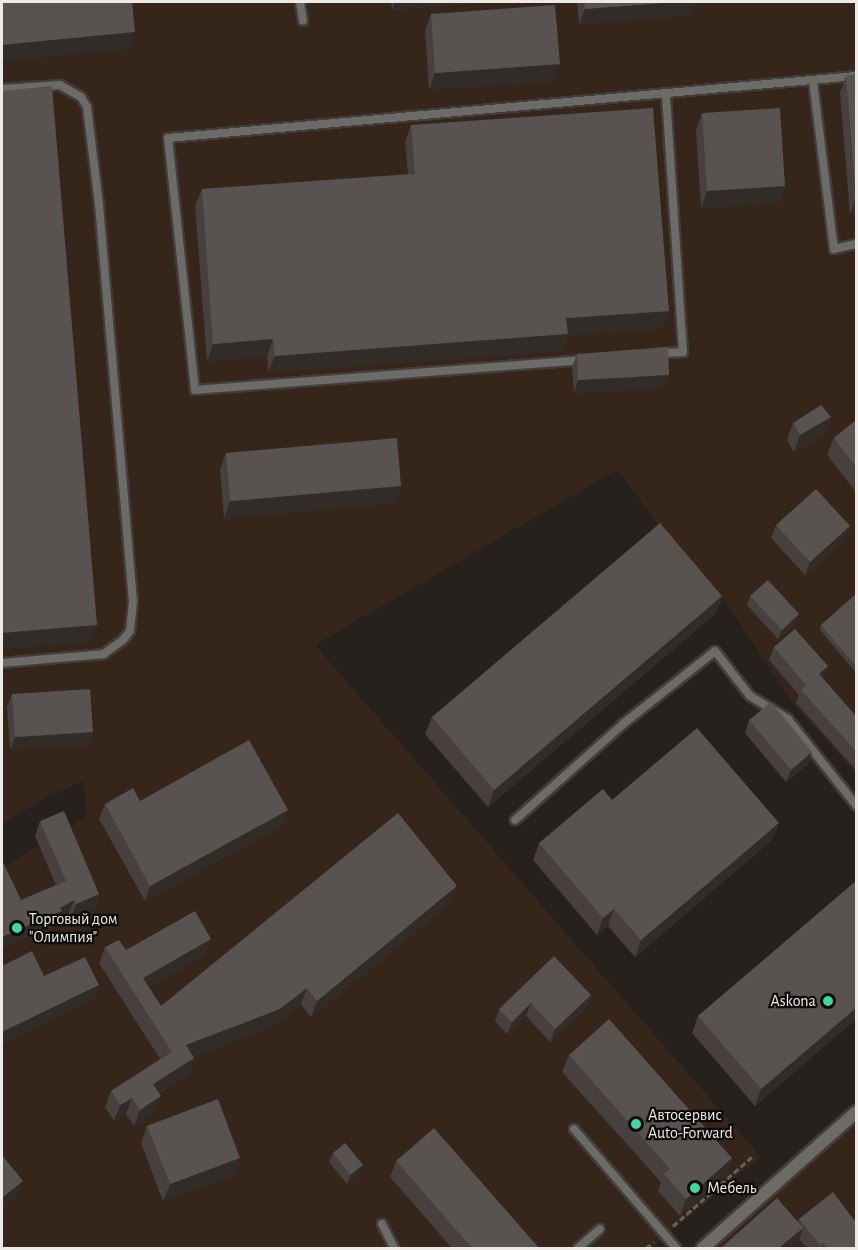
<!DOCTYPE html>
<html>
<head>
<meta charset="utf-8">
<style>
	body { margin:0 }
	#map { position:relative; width:858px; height:1250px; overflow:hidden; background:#26211c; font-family:"Alegreya Sans",sans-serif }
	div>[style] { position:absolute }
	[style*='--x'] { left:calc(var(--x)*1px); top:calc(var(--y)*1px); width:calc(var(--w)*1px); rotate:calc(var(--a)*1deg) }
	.industrial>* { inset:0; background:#35251b }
	.path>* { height:3px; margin-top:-1.5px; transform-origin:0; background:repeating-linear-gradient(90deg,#65615c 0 6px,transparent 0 9px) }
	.roads { filter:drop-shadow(2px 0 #423d38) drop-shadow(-2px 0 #423d38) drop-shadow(0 2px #423d38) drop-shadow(0 -2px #423d38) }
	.service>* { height:8px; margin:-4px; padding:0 4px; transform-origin:4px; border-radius:4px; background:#6d6b68 }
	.minor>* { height:12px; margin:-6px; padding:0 6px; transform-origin:6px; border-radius:6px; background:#6d6b68 }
	.wall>* { inset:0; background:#47403e }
	.shaded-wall>* { inset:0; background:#322c29 }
	.building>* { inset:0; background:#585250 }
	.dots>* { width:16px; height:16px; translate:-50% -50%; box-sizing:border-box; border:3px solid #0d0b09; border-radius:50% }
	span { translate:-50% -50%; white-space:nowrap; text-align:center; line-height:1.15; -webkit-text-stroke:4.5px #0d0b09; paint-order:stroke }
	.poi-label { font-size:16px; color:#edeae7 }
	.left { translate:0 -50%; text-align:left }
	.right { translate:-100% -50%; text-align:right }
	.frame { position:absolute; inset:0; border:3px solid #edeae7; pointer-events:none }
</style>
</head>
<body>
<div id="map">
	<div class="industrial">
		<i style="clip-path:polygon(2px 2px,856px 2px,856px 774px,795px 706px,728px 605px,659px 525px,617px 470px,315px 645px,761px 1157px,651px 1248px,2px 1248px,2px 868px,87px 816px,83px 781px,43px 799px,2px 825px)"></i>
		<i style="clip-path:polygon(856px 1107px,856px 1248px,690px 1248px,778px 1175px)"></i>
	</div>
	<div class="path">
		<i style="--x:673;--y:1226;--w:106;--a:-41.2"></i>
		<i style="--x:646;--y:1248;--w:10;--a:-37"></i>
	</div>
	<div class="roads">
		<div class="service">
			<i style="--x:300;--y:2;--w:19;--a:81"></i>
			<i style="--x:813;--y:81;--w:169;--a:82.9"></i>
			<i style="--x:834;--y:249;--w:23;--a:-13"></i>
			<i style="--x:2;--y:89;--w:58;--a:-3.9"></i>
			<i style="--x:60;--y:85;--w:24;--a:30"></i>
			<i style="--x:81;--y:97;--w:12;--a:59"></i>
			<i style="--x:87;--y:107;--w:99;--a:83"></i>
			<i style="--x:99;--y:205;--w:398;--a:85.1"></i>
			<i style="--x:133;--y:602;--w:29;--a:96"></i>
			<i style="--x:130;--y:631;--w:11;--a:128"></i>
			<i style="--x:123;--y:640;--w:24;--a:144"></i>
			<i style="--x:104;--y:654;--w:102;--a:175"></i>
			<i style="--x:660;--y:353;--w:23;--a:-2"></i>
			<i style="--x:683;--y:352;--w:259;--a:-93.8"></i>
			<i style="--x:583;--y:360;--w:389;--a:175.6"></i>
			<i style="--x:195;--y:390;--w:253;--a:-96.1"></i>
			<i style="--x:168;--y:138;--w:691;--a:-5.15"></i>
			<i style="--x:515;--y:820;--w:144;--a:-41.6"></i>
			<i style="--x:623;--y:724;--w:117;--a:-38.4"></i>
			<i style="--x:715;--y:651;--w:57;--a:52.1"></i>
			<i style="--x:750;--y:696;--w:44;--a:31.2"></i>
			<i style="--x:788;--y:719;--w:110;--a:51.7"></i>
			<i style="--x:574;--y:1129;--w:157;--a:49.4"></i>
			<i style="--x:382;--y:1224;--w:27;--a:63"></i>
			<i style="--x:578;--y:1248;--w:29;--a:-41"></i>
		</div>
		<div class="minor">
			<i style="--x:703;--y:1248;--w:205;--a:-41.6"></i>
		</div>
	</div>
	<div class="wall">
		<i style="clip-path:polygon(391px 2px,488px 2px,392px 10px)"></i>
		<i style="clip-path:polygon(577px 2px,695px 2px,690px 15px,579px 24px)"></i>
		<i style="clip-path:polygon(431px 14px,560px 64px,553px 81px,429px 90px,425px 31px)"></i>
		<i style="clip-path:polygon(856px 75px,856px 213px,850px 214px,840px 93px,846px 76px)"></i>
		<i style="clip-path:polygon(702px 113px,785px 186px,779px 203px,701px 208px,696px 130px)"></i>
		<i style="clip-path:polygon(411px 125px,669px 311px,662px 328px,568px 335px,561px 351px,268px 372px,267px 356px,207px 361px,195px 206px,202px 189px,408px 174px,405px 142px)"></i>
		<i style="clip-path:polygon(577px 354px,665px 388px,574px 393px,572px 367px)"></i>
		<i style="clip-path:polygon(831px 417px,825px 434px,794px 452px,787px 440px,793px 423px)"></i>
		<i style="clip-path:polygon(856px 420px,856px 492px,827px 455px,834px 438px)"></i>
		<i style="clip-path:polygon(226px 453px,395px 503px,224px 518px,220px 470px)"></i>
		<i style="clip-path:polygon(776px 525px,845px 539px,805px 575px,771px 538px)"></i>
		<i style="clip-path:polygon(856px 594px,856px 673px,820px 630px,821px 625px)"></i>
		<i style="clip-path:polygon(722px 596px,716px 613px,488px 807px,425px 734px,432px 717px)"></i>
		<i style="clip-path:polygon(750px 596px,796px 623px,778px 639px,747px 605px)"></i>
		<i style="clip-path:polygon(774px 647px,828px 666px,823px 679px,856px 716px,856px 770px,796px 703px,799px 695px,769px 660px)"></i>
		<i style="clip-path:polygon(12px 694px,93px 732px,89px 745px,10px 750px,7px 707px)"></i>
		<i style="clip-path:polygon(749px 720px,812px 752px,807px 765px,786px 782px,745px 733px)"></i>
		<i style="clip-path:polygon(612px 800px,772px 840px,635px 957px,608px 926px,597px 935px,533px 860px,539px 843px)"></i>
		<i style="clip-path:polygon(105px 804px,288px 810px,283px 825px,145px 901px,99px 819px)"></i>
		<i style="clip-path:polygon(40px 821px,99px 894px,94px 909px,71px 919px,68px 915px,58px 921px,56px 925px,21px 900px,56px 885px,35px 836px)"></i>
		<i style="clip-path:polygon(856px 881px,856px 1019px,755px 1106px,692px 1033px,698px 1016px)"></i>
		<i style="clip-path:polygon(452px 902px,311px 1017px,301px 1004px,274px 1026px,194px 1056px,189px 1074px,159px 1093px,155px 1112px,134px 1126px,126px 1114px,114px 1121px,105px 1107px,111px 1091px,160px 1059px,99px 963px,105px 947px,126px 950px,211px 939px,205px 955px,149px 987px,161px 1006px)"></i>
		<i style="clip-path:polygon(591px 995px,587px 1007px,550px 1042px,526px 1016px,507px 1034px,495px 1021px,499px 1009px)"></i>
		<i style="clip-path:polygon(569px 1055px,732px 1158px,726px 1175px,680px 1216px,658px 1191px,661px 1182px,562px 1072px)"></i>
		<i style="clip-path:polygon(147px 1126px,234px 1175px,163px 1201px,141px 1143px)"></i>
		<i style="clip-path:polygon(333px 1153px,359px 1174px,347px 1184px,329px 1162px)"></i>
		<i style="clip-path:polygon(396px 1161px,539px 1248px,452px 1248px,390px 1177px)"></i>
		<i style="clip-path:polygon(799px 1219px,854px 1220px,856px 1248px,807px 1248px,799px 1239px,799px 1241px,798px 1222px)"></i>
	</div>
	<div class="shaded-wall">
		<i style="clip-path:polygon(395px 2px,488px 2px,392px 10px)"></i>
		<i style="clip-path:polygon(674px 2px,695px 2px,690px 15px,579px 24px,585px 9px)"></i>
		<i style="clip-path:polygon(135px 32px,129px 49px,2px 61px,2px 45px)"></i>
		<i style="clip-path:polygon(560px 64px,553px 81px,429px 90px,435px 73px)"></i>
		<i style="clip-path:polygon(785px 186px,779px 203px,701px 208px,707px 191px)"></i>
		<i style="clip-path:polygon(856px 197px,856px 213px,850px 214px)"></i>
		<i style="clip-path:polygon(669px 311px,662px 328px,568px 335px,561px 351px,268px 372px,275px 356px,566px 318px)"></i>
		<i style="clip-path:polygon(273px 339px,267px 356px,207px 361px,213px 344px)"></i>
		<i style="clip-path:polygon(669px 375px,665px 388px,574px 393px,578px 380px)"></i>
		<i style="clip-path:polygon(831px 417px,825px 434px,794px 452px,800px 435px)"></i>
		<i style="clip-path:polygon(401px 486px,395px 503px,224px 518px,230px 501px)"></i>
		<i style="clip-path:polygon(850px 526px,845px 539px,805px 575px,810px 562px)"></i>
		<i style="clip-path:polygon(722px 596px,716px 613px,488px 807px,494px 790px)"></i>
		<i style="clip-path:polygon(799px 614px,796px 623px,778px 639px,782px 630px)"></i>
		<i style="clip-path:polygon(97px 625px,91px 642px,2px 649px,2px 633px)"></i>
		<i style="clip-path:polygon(828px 666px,823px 679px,819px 674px)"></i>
		<i style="clip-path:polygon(93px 732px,89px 745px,10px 750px,15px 737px)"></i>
		<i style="clip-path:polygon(812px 752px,807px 765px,786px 782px,791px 770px)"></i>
		<i style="clip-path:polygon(288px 810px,283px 825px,145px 901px,150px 886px)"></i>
		<i style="clip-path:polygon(779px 823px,772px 840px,635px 957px,641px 940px)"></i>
		<i style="clip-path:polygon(457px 886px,452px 902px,311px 1017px,317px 1001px)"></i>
		<i style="clip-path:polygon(99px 894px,94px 909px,71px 919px,76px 904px)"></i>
		<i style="clip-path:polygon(74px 900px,68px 915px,58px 921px,56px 925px,2px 949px,2px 937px)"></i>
		<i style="clip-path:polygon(614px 909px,608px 926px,597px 935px,603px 918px)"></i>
		<i style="clip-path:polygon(211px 939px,205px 955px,138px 994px,143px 978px)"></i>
		<i style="clip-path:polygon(99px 985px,93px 1001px,2px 1045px,2px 1032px)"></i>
		<i style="clip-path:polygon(307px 988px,301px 1004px,274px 1026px,181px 1061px,186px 1045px)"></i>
		<i style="clip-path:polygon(591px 995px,587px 1007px,550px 1042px,555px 1029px)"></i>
		<i style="clip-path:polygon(531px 1003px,526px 1016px,507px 1034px,512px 1022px)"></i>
		<i style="clip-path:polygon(856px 1008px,856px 1019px,755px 1106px,761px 1089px)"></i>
		<i style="clip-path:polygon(194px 1058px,189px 1074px,147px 1100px,153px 1084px)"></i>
		<i style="clip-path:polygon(161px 1096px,155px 1112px,134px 1126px,140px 1110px)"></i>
		<i style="clip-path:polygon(132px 1098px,126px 1114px,114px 1121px,120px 1105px)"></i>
		<i style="clip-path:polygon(240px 1158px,234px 1175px,163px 1201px,170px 1184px)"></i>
		<i style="clip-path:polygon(732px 1158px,726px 1175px,680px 1216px,686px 1199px)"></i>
		<i style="clip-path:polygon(363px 1165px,359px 1174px,347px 1184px,350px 1175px)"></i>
		<i style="clip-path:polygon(23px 1181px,16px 1198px,2px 1210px,2px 1198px)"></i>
		<i style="clip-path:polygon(803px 1228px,799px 1241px,789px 1248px,779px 1248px)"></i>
	</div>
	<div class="building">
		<i style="clip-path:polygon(2px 2px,132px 2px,135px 32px,2px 45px)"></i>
		<i style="clip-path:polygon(584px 2px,674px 2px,585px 9px)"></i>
		<i style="clip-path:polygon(555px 5px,560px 64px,435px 73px,431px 14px)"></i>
		<i style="clip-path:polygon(856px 75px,856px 197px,846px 76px)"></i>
		<i style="clip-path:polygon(52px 86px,97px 625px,2px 633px,2px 91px)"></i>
		<i style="clip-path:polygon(653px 108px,669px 311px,566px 318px,568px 334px,275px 356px,273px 339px,213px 344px,202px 189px,415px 174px,411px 125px)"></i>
		<i style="clip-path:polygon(780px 108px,785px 186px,707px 191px,702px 113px)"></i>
		<i style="clip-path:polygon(668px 347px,669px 375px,578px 380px,577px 354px)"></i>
		<i style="clip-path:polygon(821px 405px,831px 417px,800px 435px,793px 423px)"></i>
		<i style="clip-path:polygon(856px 420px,856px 467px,834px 438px)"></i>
		<i style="clip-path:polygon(397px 438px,401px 486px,230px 501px,226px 453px)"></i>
		<i style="clip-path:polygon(816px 489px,850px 526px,810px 562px,776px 525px)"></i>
		<i style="clip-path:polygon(660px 523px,722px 596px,494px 790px,432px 717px)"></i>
		<i style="clip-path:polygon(768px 580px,799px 614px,782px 630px,750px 596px)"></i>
		<i style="clip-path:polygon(856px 594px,856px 666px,821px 625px)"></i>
		<i style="clip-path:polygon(795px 629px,828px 666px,819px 674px,856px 716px,856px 751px,801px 690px,806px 685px,774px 647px)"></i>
		<i style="clip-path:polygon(90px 689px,93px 732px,15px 737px,12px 694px)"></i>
		<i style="clip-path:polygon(771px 702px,812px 752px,791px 770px,749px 720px)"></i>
		<i style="clip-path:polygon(697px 728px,779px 823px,641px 940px,614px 909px,603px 918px,539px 843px,603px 789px,612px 800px)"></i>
		<i style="clip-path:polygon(249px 740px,288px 810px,150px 886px,105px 804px,133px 788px,140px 801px)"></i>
		<i style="clip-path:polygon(64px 811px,99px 894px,76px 904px,74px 900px,60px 908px,62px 911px,2px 937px,2px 860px,21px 900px,66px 881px,40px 821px)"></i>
		<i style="clip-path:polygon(398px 813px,457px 886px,317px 1001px,307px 988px,280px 1009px,186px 1045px,194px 1058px,153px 1084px,161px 1096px,140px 1110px,132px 1098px,120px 1105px,111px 1091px,172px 1052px,105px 947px,119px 940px,126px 950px,195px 911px,211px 939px,143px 978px,161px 1006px)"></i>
		<i style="clip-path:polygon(856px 881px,856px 1008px,761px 1089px,698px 1016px)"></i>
		<i style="clip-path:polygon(32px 951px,44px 976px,85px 957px,99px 985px,2px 1032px,2px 966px)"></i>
		<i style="clip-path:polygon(554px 956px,591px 995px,555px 1029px,531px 1003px,512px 1022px,499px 1009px)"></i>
		<i style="clip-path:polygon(609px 1019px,732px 1158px,686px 1199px,664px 1174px,670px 1169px,569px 1055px)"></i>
		<i style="clip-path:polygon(218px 1099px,240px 1158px,170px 1184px,147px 1126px)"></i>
		<i style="clip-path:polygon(434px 1128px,539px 1248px,472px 1248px,396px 1161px)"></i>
		<i style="clip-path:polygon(345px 1143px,363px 1165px,350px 1175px,333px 1153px)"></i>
		<i style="clip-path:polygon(2px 1155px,23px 1181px,2px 1198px)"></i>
		<i style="clip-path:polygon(833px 1192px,854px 1220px,856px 1218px,856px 1248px,828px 1248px,823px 1243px,820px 1245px,799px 1219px)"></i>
		<i style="clip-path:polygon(777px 1198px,803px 1228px,779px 1248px,721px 1248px)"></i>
	</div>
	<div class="dots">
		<i style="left:17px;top:928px;background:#42d4a1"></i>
		<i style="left:828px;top:1001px;background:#42d4a1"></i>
		<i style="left:636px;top:1124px;background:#42d4a1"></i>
		<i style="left:695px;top:1188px;background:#42d4a1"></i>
	</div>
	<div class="poi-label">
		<span class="left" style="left:29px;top:928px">Торговый дом<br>"Олимпия"</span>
		<span class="right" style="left:816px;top:1001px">Askona</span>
		<span class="left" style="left:648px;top:1124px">Автосервис<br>Auto-Forward</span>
		<span class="left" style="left:707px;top:1188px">Мебель</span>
	</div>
	<div class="frame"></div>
</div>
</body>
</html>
